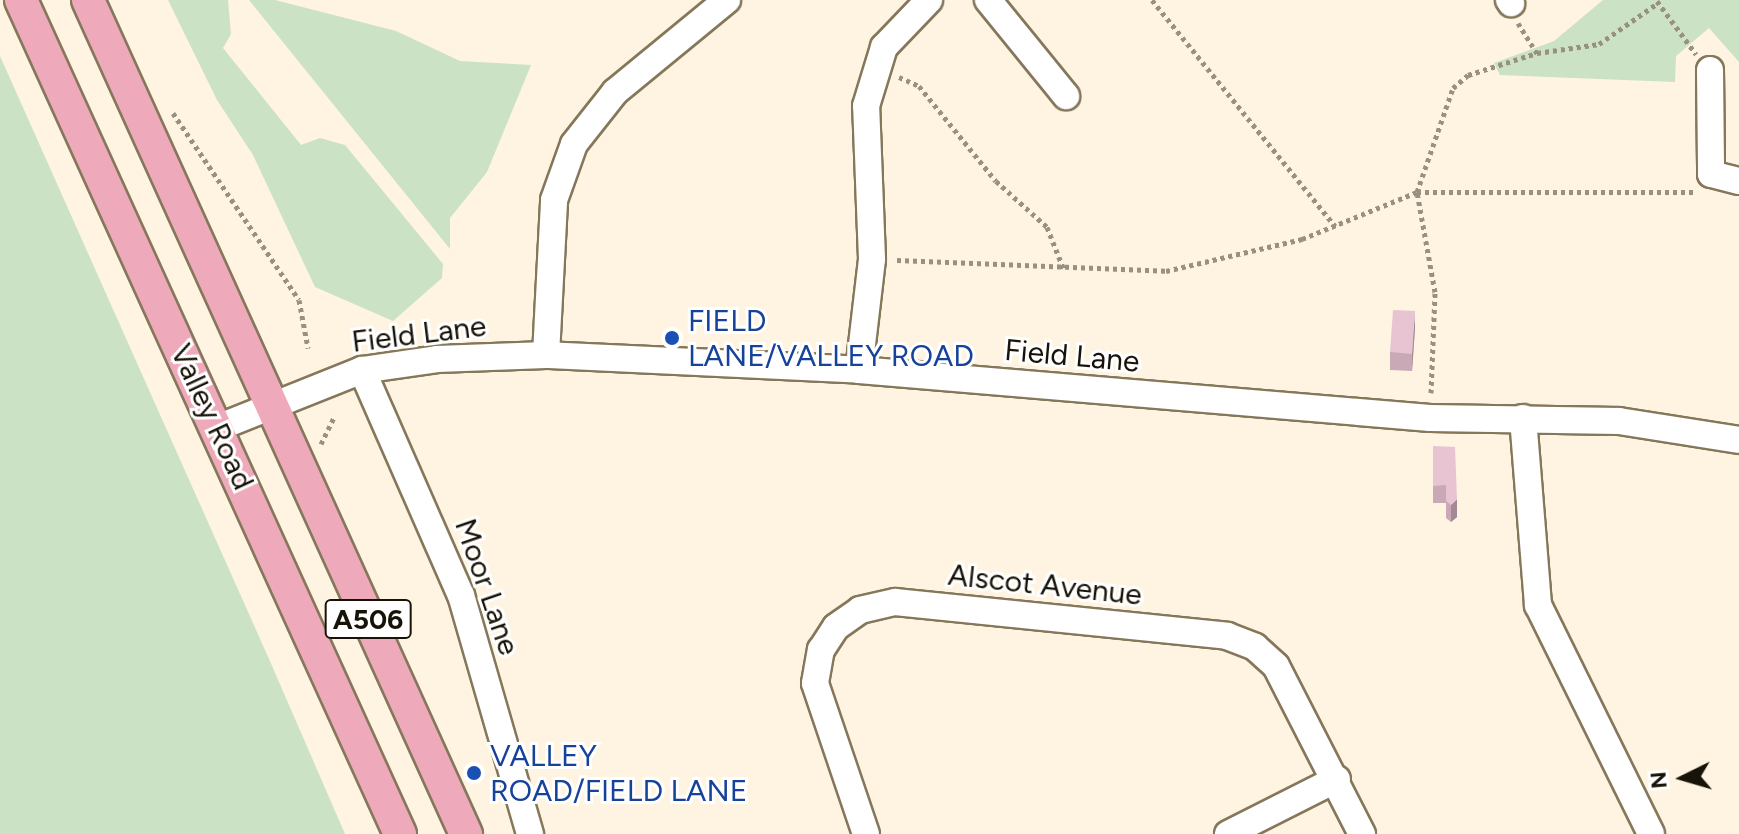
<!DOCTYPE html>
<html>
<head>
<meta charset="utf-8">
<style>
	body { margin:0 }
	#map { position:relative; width:1739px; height:834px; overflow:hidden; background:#fef4e1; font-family:Figtree,sans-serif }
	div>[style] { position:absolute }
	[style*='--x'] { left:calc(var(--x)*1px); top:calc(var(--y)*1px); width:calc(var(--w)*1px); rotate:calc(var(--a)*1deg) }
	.green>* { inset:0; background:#cce2c4 }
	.path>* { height:5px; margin-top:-2.5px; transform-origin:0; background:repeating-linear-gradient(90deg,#989081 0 4px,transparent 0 8px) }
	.roads { filter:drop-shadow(2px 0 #85775a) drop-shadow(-2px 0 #85775a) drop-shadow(0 2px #85775a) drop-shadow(0 -2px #85775a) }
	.minor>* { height:26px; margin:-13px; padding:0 13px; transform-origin:13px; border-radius:13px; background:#fff }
	.major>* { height:32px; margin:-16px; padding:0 16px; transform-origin:16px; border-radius:16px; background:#eea9bb }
	.wall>* { inset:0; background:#c8a9b5 }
	.shaded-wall>* { inset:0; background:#a28993 }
	.building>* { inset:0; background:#e8c4d2 }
	.dots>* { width:22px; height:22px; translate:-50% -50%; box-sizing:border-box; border:4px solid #fff; border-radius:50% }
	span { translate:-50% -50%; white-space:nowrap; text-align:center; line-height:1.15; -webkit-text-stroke:6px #fff; paint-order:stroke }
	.shield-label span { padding:2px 6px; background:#fff; border:2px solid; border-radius:6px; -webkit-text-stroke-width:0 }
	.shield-label { font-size:28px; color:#181308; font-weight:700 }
	.transit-label { font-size:30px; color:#164399 }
	.left { translate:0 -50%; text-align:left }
	.street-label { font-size:30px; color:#181308 }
	.north { position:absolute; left:1643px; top:738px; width:80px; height:80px; -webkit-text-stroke:6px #fff; paint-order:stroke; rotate:265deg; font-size:22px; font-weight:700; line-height:32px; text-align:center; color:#181308 }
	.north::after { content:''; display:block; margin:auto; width:28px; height:36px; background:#181308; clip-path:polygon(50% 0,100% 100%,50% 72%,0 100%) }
</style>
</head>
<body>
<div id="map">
	<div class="green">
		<i style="clip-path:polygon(168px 0,228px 0,231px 34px,223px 48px,301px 145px,320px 138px,345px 145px,443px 264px,442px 278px,393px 321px,315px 287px,253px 155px,217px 100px)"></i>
		<i style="clip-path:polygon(249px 0,275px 0,396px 31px,460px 61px,531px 65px,487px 172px,450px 218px,450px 249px)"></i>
		<i style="clip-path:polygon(1603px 0,1739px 0,1739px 62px,1709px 28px,1676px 56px,1675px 82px,1500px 75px,1494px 63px,1554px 41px)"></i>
		<i style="clip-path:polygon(0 56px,269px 659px,345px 834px,0 834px)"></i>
	</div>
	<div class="path">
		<i style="--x:1152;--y:0;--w:291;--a:51"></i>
		<i style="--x:1657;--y:1;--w:66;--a:53.7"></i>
		<i style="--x:1518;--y:23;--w:36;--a:58"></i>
		<i style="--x:899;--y:77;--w:22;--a:24"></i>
		<i style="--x:919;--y:86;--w:122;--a:51"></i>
		<i style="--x:996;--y:181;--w:69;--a:42"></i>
		<i style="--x:1047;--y:227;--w:46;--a:68.4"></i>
		<i style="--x:173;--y:113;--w:225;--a:56"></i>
		<i style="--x:299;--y:300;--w:49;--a:79.4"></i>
		<i style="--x:897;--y:260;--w:269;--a:2.3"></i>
		<i style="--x:1166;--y:271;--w:140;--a:-13.2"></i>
		<i style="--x:1302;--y:239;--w:124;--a:-22.2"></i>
		<i style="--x:1417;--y:192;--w:110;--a:-70.9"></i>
		<i style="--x:1453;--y:88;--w:20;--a:-41"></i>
		<i style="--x:1468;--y:75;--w:72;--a:-17.7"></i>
		<i style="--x:1537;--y:53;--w:63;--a:-8.3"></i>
		<i style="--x:1599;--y:44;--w:72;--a:-34.8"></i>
		<i style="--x:1431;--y:393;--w:101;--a:-87.7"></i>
		<i style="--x:1435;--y:292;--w:102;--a:-100.2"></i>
		<i style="--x:1417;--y:192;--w:276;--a:0"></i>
		<i style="--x:321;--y:444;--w:32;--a:-64"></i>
	</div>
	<div class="roads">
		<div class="minor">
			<i style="--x:988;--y:0;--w:124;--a:50.9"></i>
			<i style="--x:1509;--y:0;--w:4;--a:56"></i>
			<i style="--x:1710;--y:70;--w:104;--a:89.4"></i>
			<i style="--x:1711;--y:174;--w:29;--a:14"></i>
			<i style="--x:546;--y:355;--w:155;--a:-87"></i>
			<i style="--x:554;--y:200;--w:59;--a:-70.3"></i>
			<i style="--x:574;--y:144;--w:66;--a:-51.7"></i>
			<i style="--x:615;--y:92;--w:145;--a:-39.4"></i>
			<i style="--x:362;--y:370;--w:246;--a:66.3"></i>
			<i style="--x:461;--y:595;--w:249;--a:73.9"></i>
			<i style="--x:859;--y:370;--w:112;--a:-83.3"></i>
			<i style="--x:872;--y:259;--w:153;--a:-92.2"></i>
			<i style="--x:866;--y:106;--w:62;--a:-73"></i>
			<i style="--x:884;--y:47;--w:65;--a:-46.2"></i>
			<i style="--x:1523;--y:418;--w:188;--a:85.4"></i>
			<i style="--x:1538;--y:605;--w:255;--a:63.7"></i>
			<i style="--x:217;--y:428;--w:156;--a:-21.8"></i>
			<i style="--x:362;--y:370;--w:76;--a:-8.3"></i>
			<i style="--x:437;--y:359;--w:109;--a:-2.1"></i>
			<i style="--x:546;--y:355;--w:313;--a:2.7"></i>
			<i style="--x:859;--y:370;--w:573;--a:4.81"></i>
			<i style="--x:1430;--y:418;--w:189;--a:0.9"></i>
			<i style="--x:1619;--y:421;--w:121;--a:9"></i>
			<i style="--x:866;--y:834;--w:159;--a:-108.7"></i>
			<i style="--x:815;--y:683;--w:34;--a:-80"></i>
			<i style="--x:821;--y:650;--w:27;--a:-57"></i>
			<i style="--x:836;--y:627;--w:29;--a:-35"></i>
			<i style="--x:860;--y:610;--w:36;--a:-13"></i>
			<i style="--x:895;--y:602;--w:334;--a:5.8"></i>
			<i style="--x:1227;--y:636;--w:30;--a:21"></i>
			<i style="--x:1255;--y:647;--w:28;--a:42"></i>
			<i style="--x:1276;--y:666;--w:189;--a:62.9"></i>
			<i style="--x:1228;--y:834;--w:122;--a:-26.8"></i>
		</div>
		<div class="major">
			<i style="--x:21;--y:0;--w:916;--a:65.56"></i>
			<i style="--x:88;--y:0;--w:916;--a:65.62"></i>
		</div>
	</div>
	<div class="wall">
		<i style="clip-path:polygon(1415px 328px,1412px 371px,1390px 370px,1390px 352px)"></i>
		<i style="clip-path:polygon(1433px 446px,1457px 517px,1451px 522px,1446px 518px,1446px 503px,1433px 503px)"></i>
	</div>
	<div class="shaded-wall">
		<i style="clip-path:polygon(1415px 311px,1415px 328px,1412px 371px,1412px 354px)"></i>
		<i style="clip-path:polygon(1457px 499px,1457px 517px,1451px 522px,1451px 505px)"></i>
	</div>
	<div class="building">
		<i style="clip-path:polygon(1393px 310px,1415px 311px,1412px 354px,1390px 352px)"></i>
		<i style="clip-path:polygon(1433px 446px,1455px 447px,1457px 499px,1451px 505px,1446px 501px,1446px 485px,1433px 486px)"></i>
	</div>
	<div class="dots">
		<i style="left:672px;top:338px;background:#1a4fb4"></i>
		<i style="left:474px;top:773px;background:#1a4fb4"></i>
	</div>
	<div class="shield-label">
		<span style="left:368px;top:619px">A506</span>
	</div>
	<div class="transit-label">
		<span class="left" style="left:688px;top:338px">FIELD<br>LANE/VALLEY ROAD</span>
		<span class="left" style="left:490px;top:773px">VALLEY<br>ROAD/FIELD LANE</span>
	</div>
	<div class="street-label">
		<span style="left:419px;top:334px;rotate:-7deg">Field Lane</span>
		<span style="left:1072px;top:356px;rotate:5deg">Field Lane</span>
		<span style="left:212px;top:417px;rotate:65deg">Valley Road</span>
		<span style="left:1045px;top:585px;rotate:6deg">Alscot Avenue</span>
		<span style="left:487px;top:587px;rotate:71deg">Moor Lane</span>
	</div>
	<div class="north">N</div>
</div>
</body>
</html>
